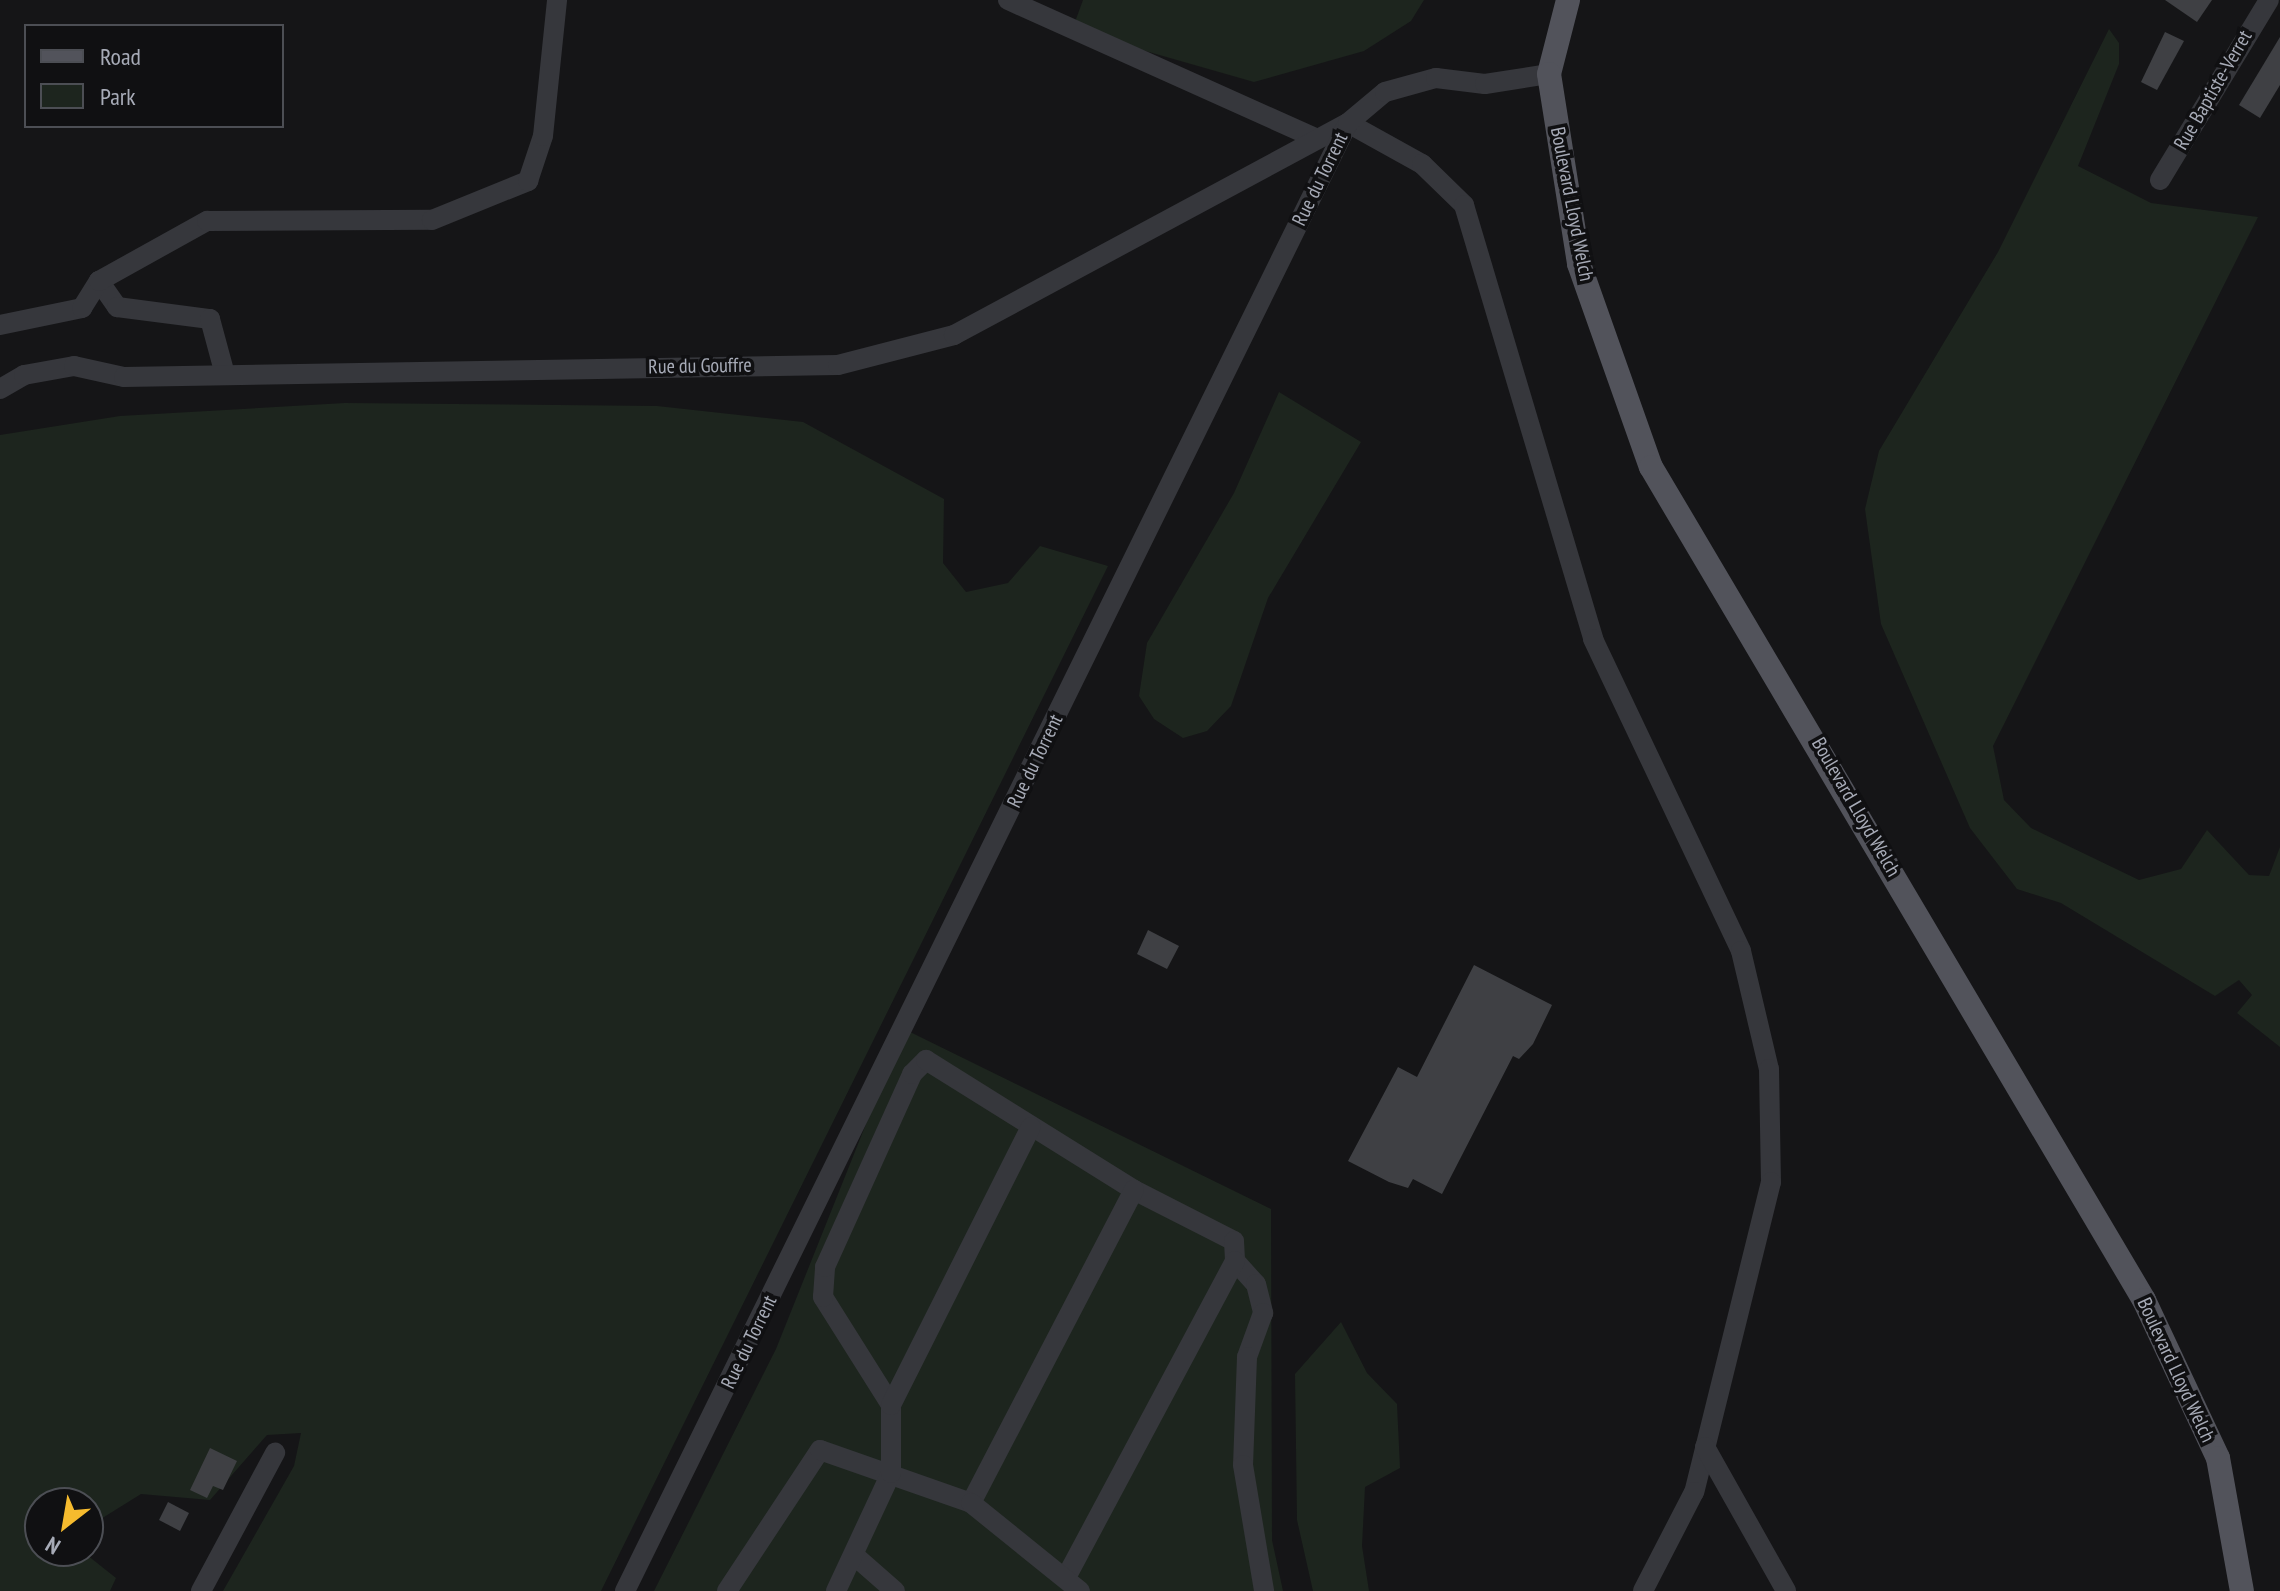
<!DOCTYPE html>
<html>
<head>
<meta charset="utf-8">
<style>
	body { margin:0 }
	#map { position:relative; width:2280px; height:1591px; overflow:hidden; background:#151517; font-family:"PT Sans Narrow",sans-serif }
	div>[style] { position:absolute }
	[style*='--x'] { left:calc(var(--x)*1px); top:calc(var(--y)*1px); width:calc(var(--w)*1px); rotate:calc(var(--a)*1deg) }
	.green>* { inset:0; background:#1d251e }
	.building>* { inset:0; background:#3f4044 }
	.minor>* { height:20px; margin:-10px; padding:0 10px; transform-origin:10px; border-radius:10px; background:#36373c }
	.major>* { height:24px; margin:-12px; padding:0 12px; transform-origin:12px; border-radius:12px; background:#52535b }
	span { translate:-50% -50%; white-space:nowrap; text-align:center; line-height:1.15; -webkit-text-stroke:7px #101012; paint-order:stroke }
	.street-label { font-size:20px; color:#a7abb7 }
	.legend { position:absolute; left:24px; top:24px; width:260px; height:104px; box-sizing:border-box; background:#101012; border:2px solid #4c4e54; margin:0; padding:10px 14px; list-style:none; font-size:24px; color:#a7abb7 }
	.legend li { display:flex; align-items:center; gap:16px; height:40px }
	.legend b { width:40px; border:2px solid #4c4e54 }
	.north { position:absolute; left:24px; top:1487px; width:80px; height:80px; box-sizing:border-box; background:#101012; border:2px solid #4c4e54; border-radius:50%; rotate:211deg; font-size:22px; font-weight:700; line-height:32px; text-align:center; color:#a7abb7 }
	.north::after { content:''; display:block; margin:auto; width:28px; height:36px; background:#f6bb2e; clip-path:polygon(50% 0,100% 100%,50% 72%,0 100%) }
</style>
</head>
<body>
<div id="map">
	<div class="green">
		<i style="clip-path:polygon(1083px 0,1424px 0,1411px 21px,1364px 51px,1254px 82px,1072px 30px)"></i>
		<i style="clip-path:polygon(2109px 29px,2119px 43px,2119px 64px,2078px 166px,2151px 203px,2258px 217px,1993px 746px,2004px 800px,2031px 828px,2139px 880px,2181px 869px,2207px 830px,2249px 875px,2269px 876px,2280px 847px,2280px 1047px,2237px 1013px,2252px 995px,2239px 980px,2215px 996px,2061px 903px,2017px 889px,1970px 828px,1881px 624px,1865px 509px,1879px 451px,1998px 252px)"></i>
		<i style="clip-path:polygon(1279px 392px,1361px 442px,1268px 598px,1231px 706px,1207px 731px,1183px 738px,1154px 719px,1139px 696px,1147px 643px,1234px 493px)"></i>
		<i style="clip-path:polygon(345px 403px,657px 406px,803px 422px,944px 499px,943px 563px,966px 592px,1008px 583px,1040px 546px,1108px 566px,601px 1591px,223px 1591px,294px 1466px,301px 1433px,267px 1435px,210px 1500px,141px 1494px,88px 1527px,88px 1503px,40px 1503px,40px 1551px,82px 1551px,116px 1578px,110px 1591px,0 1591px,0 435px,120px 416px)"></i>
		<i style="clip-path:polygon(904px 1029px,1271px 1209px,1272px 1540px,1283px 1591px,654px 1591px,776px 1349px)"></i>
		<i style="clip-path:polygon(1341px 1322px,1367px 1373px,1397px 1404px,1400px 1468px,1365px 1487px,1362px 1546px,1369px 1591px,1313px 1591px,1297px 1520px,1295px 1374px)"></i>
	</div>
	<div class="building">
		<i style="clip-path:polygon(2165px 0,2212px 0,2197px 22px)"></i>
		<i style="clip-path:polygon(2165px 32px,2184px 41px,2157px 90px,2141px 82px)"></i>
		<i style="clip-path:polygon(2280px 37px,2280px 85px,2260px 118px,2239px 105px)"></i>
		<i style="clip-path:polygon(1148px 930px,1179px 946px,1167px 969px,1137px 954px)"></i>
		<i style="clip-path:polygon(1474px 965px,1552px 1005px,1533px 1044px,1519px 1059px,1513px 1056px,1442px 1194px,1413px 1179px,1408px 1188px,1389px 1182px,1348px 1161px,1398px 1067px,1417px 1077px)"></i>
		<i style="clip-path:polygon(210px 1448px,237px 1461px,223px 1490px,213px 1486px,207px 1498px,190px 1490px)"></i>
		<i style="clip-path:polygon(168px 1502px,189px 1513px,180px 1531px,159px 1520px)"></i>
	</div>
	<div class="minor">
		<i style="--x:1008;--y:0;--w:339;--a:24.2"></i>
		<i style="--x:2160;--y:180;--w:210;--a:-58.8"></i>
		<i style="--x:99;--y:281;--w:32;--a:55"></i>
		<i style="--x:117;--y:307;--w:94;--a:7.4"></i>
		<i style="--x:210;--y:319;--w:54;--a:74.9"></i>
		<i style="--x:0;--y:325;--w:84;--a:-11.7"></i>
		<i style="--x:82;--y:308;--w:32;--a:-58"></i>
		<i style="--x:99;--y:281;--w:124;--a:-29.1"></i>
		<i style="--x:207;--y:221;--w:225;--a:-0.3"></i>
		<i style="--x:432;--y:220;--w:104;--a:-22.1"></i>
		<i style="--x:528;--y:181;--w:47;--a:-71.6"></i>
		<i style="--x:543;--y:136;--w:137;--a:-84.1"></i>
		<i style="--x:0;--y:389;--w:28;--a:-30"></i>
		<i style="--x:24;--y:375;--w:51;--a:-10.2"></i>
		<i style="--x:74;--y:366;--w:51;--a:12.4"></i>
		<i style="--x:124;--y:377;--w:714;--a:-0.96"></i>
		<i style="--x:838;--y:365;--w:120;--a:-14.5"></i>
		<i style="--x:954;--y:335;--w:447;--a:-28.3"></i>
		<i style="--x:1348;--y:123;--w:85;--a:29"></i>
		<i style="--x:1422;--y:164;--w:59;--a:44.3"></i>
		<i style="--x:1464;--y:205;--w:453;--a:73.4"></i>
		<i style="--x:1593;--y:639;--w:345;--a:64.6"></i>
		<i style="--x:1741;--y:951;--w:121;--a:76.7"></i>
		<i style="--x:1769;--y:1069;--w:113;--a:89"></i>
		<i style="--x:1771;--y:1182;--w:319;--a:103.9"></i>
		<i style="--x:1694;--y:1492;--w:111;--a:117.3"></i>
		<i style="--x:1235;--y:1261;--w:31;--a:48"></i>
		<i style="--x:1256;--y:1284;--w:30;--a:76"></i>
		<i style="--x:1263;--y:1313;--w:47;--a:110"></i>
		<i style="--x:1247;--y:1357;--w:108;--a:92.1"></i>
		<i style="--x:1243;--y:1465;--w:128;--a:80.5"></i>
		<i style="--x:891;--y:1405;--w:128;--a:-122.2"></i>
		<i style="--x:823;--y:1297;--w:30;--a:-86"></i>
		<i style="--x:825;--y:1267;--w:212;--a:-65.7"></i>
		<i style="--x:912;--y:1074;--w:20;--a:-45"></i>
		<i style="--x:926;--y:1060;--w:245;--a:32"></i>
		<i style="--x:1134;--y:1190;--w:112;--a:27"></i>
		<i style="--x:1234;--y:1241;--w:20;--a:87"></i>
		<i style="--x:1235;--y:1261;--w:356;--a:118.1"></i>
		<i style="--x:1705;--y:1447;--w:165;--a:60.6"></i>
		<i style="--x:971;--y:1503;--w:353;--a:-62.5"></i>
		<i style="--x:855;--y:1556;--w:53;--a:41.2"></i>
		<i style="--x:201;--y:1591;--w:157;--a:-61.8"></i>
		<i style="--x:625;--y:1591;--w:1636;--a:-63.78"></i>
		<i style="--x:1348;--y:123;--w:48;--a:-40"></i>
		<i style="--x:1385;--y:92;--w:53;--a:-15.4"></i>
		<i style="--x:1436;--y:78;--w:49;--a:7"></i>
		<i style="--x:1485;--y:84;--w:65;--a:-8.9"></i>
		<i style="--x:727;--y:1591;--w:169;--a:-56.6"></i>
		<i style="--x:820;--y:1450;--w:160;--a:19.3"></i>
		<i style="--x:971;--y:1503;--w:140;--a:38.9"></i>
		<i style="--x:836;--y:1591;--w:130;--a:-65"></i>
		<i style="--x:891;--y:1473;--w:68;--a:-90"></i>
		<i style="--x:891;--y:1405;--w:311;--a:-63.3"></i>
	</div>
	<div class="major">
		<i style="--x:1568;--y:0;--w:76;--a:104.4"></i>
		<i style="--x:1549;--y:74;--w:192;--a:81"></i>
		<i style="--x:1579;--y:264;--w:215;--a:70.5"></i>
		<i style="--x:1651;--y:467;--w:968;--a:59.38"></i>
		<i style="--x:2144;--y:1300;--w:174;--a:64.9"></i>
		<i style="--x:2218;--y:1458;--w:135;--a:79.8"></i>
	</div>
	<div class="street-label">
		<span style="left:2213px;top:90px;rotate:-60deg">Rue Baptiste-Verret</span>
		<span style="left:1320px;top:179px;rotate:-64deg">Rue du Torrent</span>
		<span style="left:1572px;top:204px;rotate:79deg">Boulevard Lloyd Welch</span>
		<span style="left:700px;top:366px;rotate:-1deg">Rue du Gouffre</span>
		<span style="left:1035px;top:761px;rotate:-64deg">Rue du Torrent</span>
		<span style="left:1856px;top:807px;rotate:60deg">Boulevard Lloyd Welch</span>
		<span style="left:749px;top:1342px;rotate:-64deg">Rue du Torrent</span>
		<span style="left:2176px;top:1370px;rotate:65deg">Boulevard Lloyd Welch</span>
	</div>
	<ul class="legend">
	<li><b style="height:10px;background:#52535b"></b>Road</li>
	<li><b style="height:22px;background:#1d251e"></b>Park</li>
	</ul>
	<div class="north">N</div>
</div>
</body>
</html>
